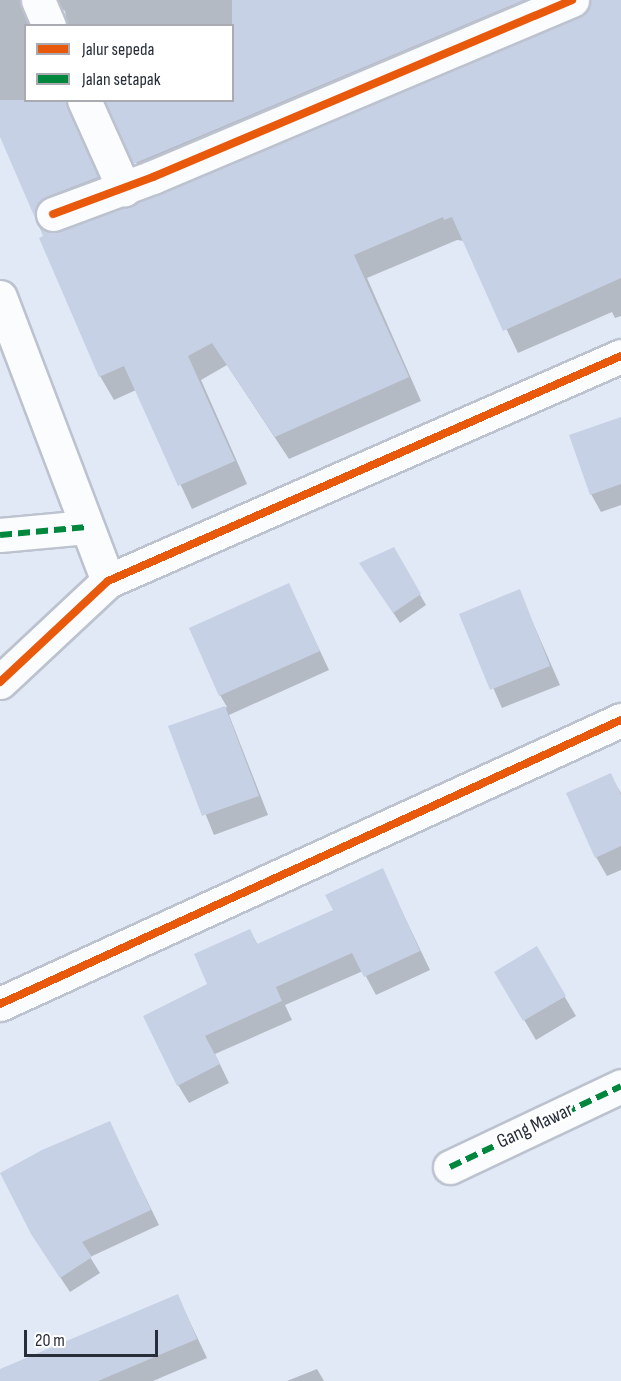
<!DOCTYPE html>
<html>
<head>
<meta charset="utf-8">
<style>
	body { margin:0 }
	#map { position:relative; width:621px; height:1381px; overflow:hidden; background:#e1e9f6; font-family:"Sofia Sans Condensed",sans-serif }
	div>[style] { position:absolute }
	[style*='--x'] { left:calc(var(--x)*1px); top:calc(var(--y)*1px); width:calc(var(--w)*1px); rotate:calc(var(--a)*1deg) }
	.shadow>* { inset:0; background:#0003 }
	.building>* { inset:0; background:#c7d1e5 }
	.roads { filter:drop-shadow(2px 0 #bcc2ce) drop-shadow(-2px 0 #bcc2ce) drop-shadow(0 2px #bcc2ce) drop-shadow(0 -2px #bcc2ce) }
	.minor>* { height:33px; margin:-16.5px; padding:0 16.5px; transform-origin:16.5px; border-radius:16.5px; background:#fafcfe }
	.quiet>* { height:6px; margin-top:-3px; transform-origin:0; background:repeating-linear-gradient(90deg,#00873e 0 12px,transparent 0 18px) }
	.cycleway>* { height:8px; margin:-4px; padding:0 4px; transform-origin:4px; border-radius:4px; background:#e8590c }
	span { translate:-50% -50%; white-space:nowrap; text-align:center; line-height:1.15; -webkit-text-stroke:5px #fff; paint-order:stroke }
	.street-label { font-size:20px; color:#282e39 }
	.legend { position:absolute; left:24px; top:24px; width:210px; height:78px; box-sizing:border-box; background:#fff; border:2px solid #a9abb0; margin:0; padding:8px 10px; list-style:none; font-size:18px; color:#282e39 }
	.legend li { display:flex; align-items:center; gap:12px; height:30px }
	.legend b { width:30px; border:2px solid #a9abb0 }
	.scale { position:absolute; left:24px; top:1330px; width:134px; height:27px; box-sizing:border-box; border:3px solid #282e39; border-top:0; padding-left:8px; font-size:18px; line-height:21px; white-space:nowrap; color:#282e39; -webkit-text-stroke:4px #fff; paint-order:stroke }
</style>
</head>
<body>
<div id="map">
	<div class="shadow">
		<i style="clip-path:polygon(evenodd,0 0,621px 0,621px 316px,615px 318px,612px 312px,518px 353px,464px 241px,457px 240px,367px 278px,421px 401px,289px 459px,227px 365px,201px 380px,247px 484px,192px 509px,136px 390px,114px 400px,100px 376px,41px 239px,45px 237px,44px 230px,0 133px,0 0,55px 4px,65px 11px,67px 26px,232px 26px,232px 100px,26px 100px,26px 26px,33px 26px,55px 4px,0 0,591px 4px,580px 18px,161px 196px,49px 234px,51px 226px,110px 201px,79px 132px,81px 113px,91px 106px,110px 108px,148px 187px,578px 6px,591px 4px)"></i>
		<i style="clip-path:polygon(621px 419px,621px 505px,601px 512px,591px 494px)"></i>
		<i style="clip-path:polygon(393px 549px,426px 605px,400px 623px,367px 573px)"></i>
		<i style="clip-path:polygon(289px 585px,329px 670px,229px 715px,268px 815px,214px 835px,170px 727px,227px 707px,220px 695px)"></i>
		<i style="clip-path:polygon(519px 591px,560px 685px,502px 708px,461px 614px)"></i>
		<i style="clip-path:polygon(610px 775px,621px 793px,621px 870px,607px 876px,596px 857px)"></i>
		<i style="clip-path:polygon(382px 870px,430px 970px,376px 995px,363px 971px,285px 1005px,292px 1020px,215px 1054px,229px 1083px,189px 1103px,178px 1085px,209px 984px,250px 931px,258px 945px,335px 911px)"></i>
		<i style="clip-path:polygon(536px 948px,576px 1016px,536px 1040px,496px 972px)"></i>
		<i style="clip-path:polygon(109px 1123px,159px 1225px,90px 1257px,100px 1273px,70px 1292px,42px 1250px)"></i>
		<i style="clip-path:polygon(177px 1295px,207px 1358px,153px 1381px,39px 1381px)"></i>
		<i style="clip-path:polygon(317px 1369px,324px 1381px,287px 1381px)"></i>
	</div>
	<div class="building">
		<i style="clip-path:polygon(232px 0,524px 0,133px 164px,105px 100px,232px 100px)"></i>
		<i style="clip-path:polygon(590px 0,621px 0,621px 278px,503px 331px,452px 217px,444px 220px,443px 217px,354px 255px,409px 377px,275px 437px,212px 343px,188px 356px,235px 461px,178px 486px,124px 366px,99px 377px,39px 238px,43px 236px,38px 224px,49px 232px,59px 232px,131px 206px,579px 17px,587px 11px)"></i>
		<i style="clip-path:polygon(0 100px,66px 100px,98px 177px,46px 197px,38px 203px,35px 218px,0 137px)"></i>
		<i style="clip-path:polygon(621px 417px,621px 484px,590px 495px,569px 435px)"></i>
		<i style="clip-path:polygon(394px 547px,421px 594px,393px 613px,359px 563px)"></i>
		<i style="clip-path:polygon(289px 583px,320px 651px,219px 696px,189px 628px)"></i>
		<i style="clip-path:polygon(520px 589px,550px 666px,490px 690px,459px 614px)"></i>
		<i style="clip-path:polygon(225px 706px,259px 796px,202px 816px,168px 726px)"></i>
		<i style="clip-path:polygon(611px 773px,621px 795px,621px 846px,595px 858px,566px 793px)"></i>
		<i style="clip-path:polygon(383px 868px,420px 951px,364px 977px,352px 953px,276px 987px,282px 1001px,205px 1036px,220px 1064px,177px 1086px,143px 1016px,207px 984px,194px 954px,250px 929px,257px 944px,333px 910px,325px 895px)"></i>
		<i style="clip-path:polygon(537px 946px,566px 996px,523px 1021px,494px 972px)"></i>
		<i style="clip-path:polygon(110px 1121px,151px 1210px,82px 1242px,92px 1257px,60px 1278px,31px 1234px,0 1173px,42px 1150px)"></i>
		<i style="clip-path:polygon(178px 1294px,197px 1339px,98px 1381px,0 1381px,0 1369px)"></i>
	</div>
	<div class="roads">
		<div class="minor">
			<i style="--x:38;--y:0;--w:28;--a:67"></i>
			<i style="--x:84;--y:100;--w:98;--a:65.8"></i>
			<i style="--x:53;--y:214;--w:107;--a:-20.3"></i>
			<i style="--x:153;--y:177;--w:455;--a:-22.9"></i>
			<i style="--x:0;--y:297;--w:304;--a:69.2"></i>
			<i style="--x:0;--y:535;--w:87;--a:-5.3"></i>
			<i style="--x:0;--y:682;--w:148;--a:-43.1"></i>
			<i style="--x:108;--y:581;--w:560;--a:-23.68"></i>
			<i style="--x:0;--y:1004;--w:683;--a:-24.58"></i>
			<i style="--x:450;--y:1167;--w:189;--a:-25.3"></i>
		</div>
	</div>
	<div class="quiet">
		<i style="--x:0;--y:535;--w:87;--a:-5.3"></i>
		<i style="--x:450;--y:1167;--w:189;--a:-25.3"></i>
	</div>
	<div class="cycleway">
		<i style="--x:53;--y:214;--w:107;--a:-20.3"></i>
		<i style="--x:153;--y:177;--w:455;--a:-22.9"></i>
		<i style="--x:0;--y:682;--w:148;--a:-43.1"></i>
		<i style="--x:108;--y:581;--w:560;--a:-23.68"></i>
		<i style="--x:0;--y:1004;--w:683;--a:-24.58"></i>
	</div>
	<div class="street-label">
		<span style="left:535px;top:1126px;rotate:-25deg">Gang Mawar</span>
	</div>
	<ul class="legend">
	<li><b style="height:8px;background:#e8590c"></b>Jalur sepeda</li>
	<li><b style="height:8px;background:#00873e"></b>Jalan setapak</li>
	</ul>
	<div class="scale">20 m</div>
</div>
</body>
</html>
